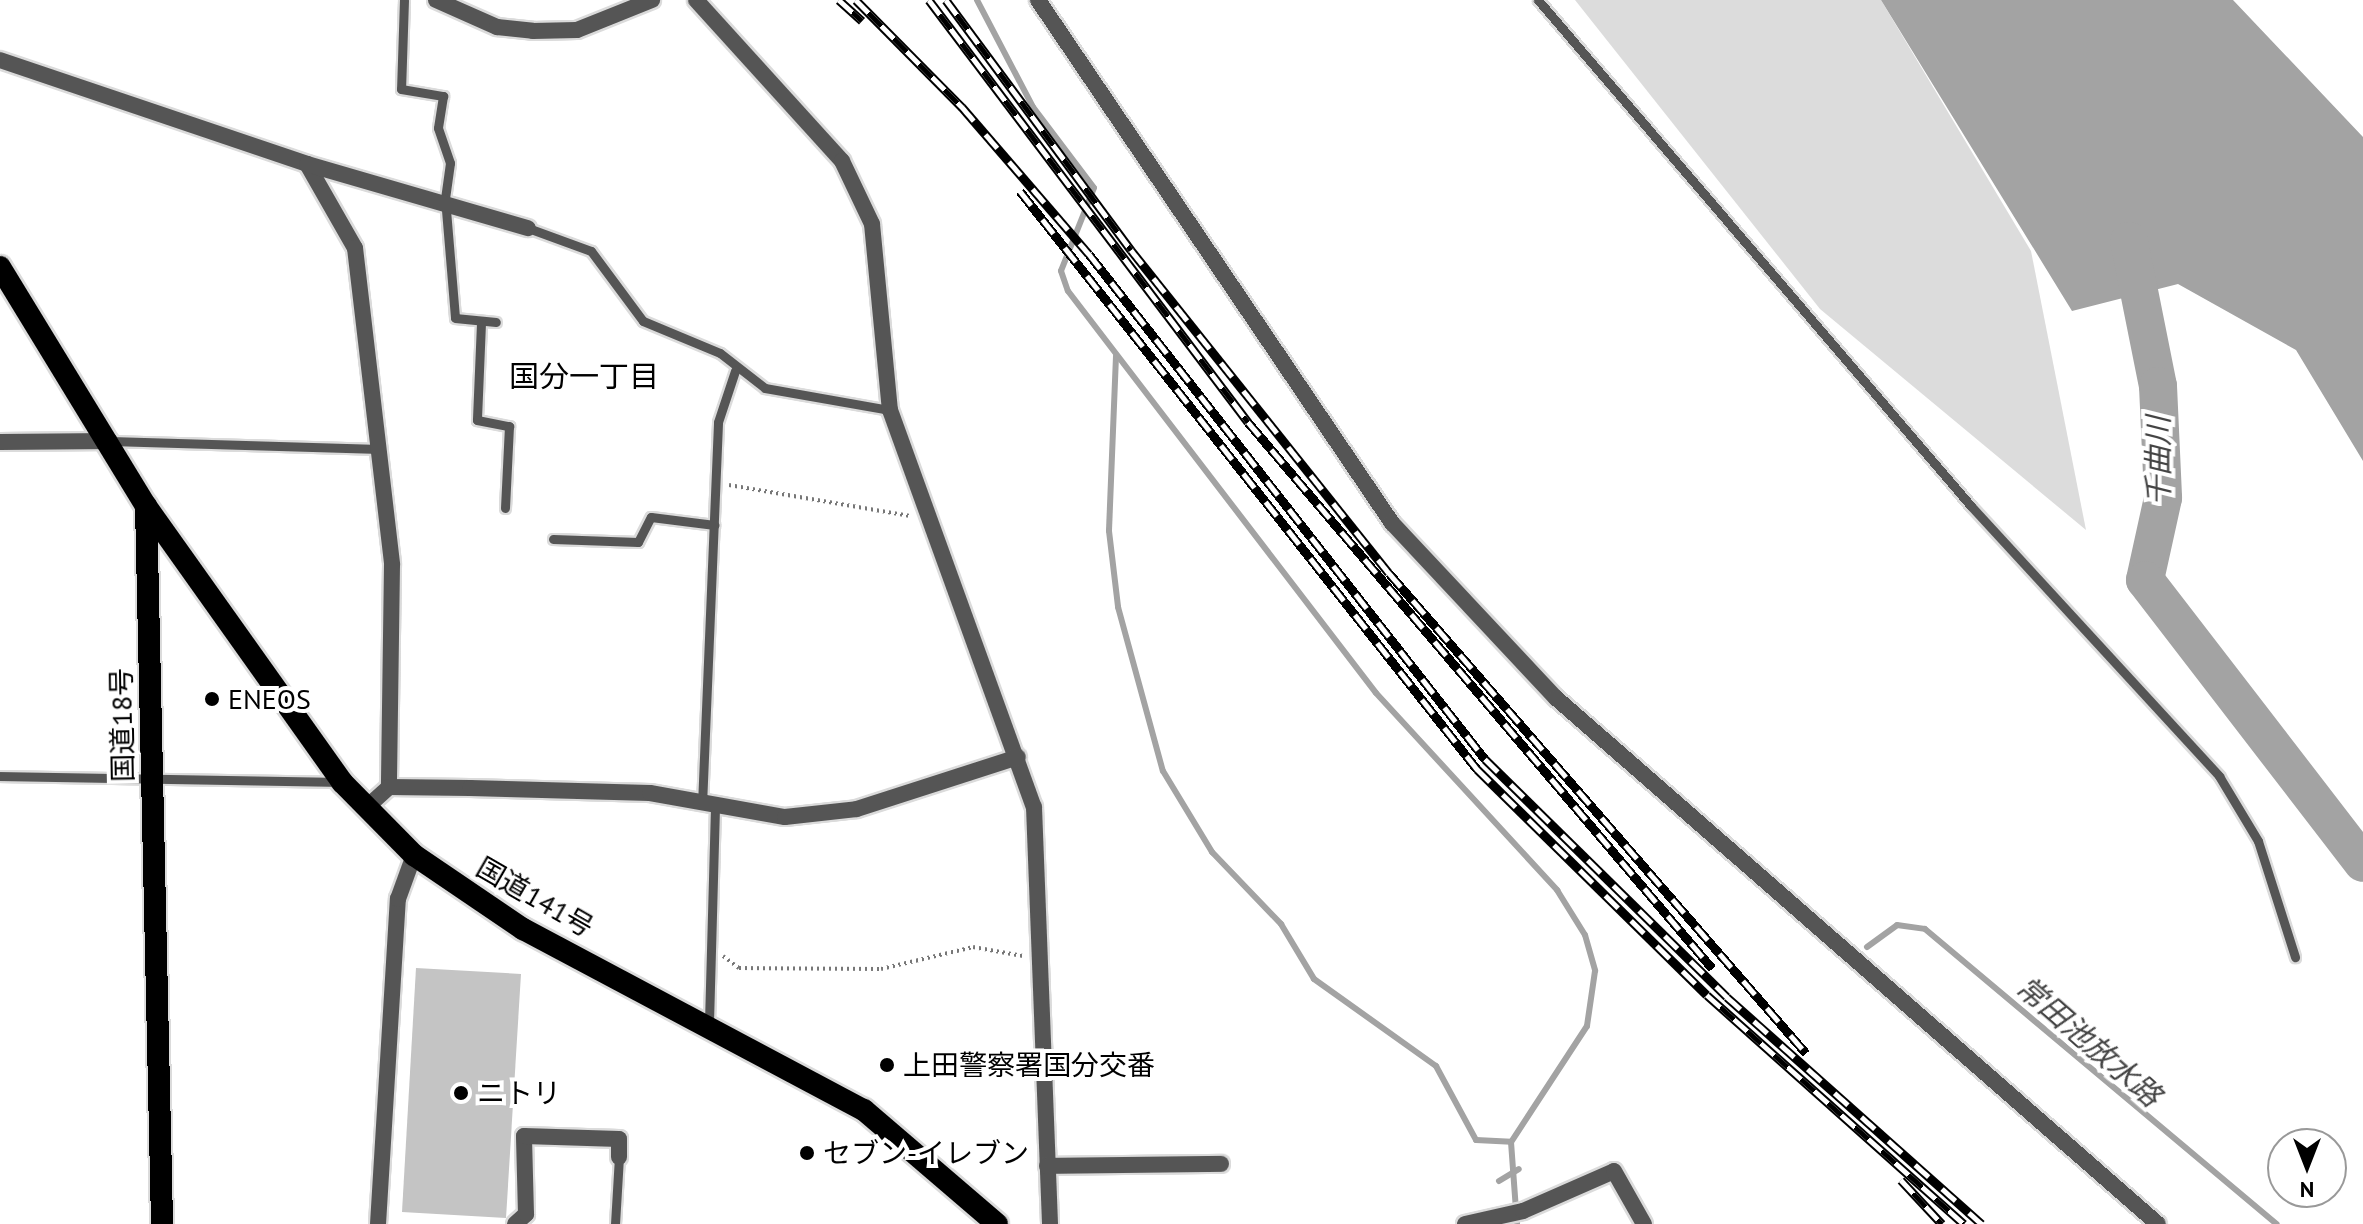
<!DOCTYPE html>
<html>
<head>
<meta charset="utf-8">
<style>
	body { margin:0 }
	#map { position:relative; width:2363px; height:1224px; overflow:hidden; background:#fff; font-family:"PT Sans","Noto Sans JP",sans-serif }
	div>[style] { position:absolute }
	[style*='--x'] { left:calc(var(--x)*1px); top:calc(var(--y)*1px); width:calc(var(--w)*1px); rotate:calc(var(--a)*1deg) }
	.green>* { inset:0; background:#dcdcdc }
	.water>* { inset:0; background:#a3a3a3 }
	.stream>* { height:6px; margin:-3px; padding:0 3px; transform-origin:3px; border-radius:3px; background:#a3a3a3 }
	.river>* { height:38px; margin:-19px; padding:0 19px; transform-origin:19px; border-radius:19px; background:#a3a3a3 }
	.building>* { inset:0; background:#c4c4c4 }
	.path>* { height:4px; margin-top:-2px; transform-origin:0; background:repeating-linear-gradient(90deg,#777 0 2px,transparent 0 6px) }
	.roads { filter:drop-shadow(2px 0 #dbdbdb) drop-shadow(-2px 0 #dbdbdb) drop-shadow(0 2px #dbdbdb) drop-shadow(0 -2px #dbdbdb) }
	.service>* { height:9px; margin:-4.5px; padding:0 4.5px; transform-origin:4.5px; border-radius:4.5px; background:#555 }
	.minor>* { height:16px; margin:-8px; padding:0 8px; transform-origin:8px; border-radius:8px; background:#555 }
	.tertiary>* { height:16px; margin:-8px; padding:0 8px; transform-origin:8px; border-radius:8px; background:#555 }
	.trunk>* { height:22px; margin:-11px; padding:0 11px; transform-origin:11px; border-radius:11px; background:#000 }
	.rail>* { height:9px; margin-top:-4.5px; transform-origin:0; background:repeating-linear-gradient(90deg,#fff 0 18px,#000 0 36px); box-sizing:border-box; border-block:2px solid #000 }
	.dots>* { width:22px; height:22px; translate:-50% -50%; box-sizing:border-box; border:4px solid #fff; border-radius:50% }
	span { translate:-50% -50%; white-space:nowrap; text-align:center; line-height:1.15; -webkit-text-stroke:8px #fff; paint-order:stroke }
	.poi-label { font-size:28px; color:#000 }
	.left { translate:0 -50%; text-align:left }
	.street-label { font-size:28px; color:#000 }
	.neighbourhood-label { font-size:30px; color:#000 }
	.water-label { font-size:30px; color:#444; font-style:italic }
	.north { position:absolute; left:2267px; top:1128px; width:80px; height:80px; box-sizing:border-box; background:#fff; border:2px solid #999; border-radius:50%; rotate:180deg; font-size:22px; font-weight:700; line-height:32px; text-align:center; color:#000 }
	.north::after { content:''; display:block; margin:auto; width:28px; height:36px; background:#000; clip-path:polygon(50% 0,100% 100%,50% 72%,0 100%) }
</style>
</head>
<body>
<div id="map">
	<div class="green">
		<i style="clip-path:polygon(1575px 0,1881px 0,2031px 251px,2086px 530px,1820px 309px)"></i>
	</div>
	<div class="water">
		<i style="clip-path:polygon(1881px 0,2233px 0,2363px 137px,2363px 461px,2296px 350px,2178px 284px,2072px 311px)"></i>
	</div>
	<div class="stream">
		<i style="--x:977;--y:0;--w:121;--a:62.4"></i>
		<i style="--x:1033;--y:107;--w:101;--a:53"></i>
		<i style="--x:1094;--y:188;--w:89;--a:111.7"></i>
		<i style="--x:1061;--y:271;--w:21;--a:71"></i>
		<i style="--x:1068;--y:291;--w:506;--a:52.54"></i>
		<i style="--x:1376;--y:693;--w:268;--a:47.4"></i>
		<i style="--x:1557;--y:890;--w:53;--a:58.1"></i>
		<i style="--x:1585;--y:935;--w:37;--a:74"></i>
		<i style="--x:1595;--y:971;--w:56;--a:98.3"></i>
		<i style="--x:1587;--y:1026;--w:139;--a:123.2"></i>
		<i style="--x:1511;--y:1142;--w:82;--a:85.8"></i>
		<i style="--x:1116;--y:356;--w:175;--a:92.3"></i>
		<i style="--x:1109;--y:531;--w:77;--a:83.2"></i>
		<i style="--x:1118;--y:607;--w:170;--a:74.7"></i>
		<i style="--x:1163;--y:771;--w:95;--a:58.8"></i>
		<i style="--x:1212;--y:852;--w:100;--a:46.2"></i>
		<i style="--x:1281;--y:924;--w:64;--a:59"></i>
		<i style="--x:1314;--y:979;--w:150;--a:35.5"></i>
		<i style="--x:1436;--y:1066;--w:84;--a:61.6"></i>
		<i style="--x:1476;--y:1140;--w:35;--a:3"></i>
		<i style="--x:1867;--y:947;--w:37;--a:-36"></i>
		<i style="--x:1897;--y:925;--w:28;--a:8"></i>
		<i style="--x:1925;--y:929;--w:459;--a:40"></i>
		<i style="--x:1499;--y:1181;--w:23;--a:-31"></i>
	</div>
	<div class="river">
		<i style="--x:2129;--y:241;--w:148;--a:78.7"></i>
		<i style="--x:2158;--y:386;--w:112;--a:87.4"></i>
		<i style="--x:2163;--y:498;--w:84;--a:102.4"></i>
		<i style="--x:2145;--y:580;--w:357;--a:52.4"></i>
	</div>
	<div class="building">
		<i style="clip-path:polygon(416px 968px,521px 974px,506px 1218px,402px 1212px)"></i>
	</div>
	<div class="path">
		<i style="--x:729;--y:485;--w:184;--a:9.7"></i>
		<i style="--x:723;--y:956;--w:20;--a:37"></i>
		<i style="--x:739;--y:968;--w:142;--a:0.4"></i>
		<i style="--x:881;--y:969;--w:95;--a:-13.4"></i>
		<i style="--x:973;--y:947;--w:51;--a:10.2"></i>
	</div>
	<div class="roads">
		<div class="service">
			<i style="--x:404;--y:0;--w:89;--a:91.9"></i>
			<i style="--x:401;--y:89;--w:43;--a:9.5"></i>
			<i style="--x:443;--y:96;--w:32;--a:99"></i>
			<i style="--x:438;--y:128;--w:37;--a:71"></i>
			<i style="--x:450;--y:163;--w:35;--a:98"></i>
			<i style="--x:445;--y:198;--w:120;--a:85.2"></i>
			<i style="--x:455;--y:318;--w:41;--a:5.6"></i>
			<i style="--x:1538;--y:0;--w:666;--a:49.45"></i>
			<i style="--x:1971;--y:506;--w:367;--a:47.4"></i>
			<i style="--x:2219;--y:776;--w:76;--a:59"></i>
			<i style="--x:2258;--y:841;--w:122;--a:72.3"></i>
			<i style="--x:528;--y:228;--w:67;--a:20.1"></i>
			<i style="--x:591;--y:251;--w:87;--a:53.4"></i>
			<i style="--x:643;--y:321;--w:83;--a:22.6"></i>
			<i style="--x:720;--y:353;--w:57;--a:37.9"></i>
			<i style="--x:765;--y:388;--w:127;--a:10"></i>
			<i style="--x:481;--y:323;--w:97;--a:92.4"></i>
			<i style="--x:477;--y:420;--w:33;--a:11"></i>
			<i style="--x:509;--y:426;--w:82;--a:92.8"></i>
			<i style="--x:110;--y:441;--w:270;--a:1.7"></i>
			<i style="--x:553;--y:539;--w:85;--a:2"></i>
			<i style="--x:638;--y:542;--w:28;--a:-63"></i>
			<i style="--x:651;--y:517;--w:64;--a:7.2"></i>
			<i style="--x:0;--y:776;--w:338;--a:1"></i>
			<i style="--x:702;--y:805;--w:383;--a:-87.6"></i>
			<i style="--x:718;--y:422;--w:54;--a:-71.6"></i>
			<i style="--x:709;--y:1022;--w:212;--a:-88.4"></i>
			<i style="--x:615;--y:1224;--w:67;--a:-86.6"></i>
		</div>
		<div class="minor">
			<i style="--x:696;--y:0;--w:217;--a:47.8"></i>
			<i style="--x:842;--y:161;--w:70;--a:64.5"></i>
			<i style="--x:872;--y:224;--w:187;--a:84.5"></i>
			<i style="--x:890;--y:410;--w:422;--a:70.1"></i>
			<i style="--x:1034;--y:807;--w:417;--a:87.8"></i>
			<i style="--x:0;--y:60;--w:324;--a:18.7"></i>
			<i style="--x:307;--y:164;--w:97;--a:60.3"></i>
			<i style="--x:355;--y:248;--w:319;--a:83.3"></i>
			<i style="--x:392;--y:565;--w:222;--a:90.8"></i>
			<i style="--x:307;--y:164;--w:230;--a:16.2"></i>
			<i style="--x:0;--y:442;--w:110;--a:-0.5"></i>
			<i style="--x:367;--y:807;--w:30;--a:-42"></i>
			<i style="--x:389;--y:787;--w:81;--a:0.7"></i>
			<i style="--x:470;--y:788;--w:180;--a:1.6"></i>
			<i style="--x:650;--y:793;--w:137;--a:10.1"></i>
			<i style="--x:785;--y:817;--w:72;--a:-6.3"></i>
			<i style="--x:857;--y:809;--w:169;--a:-17.9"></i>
			<i style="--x:1047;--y:1166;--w:174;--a:-0.7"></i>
			<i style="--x:378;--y:1224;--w:326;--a:-86.5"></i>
			<i style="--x:398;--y:899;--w:47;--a:-70"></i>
			<i style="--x:515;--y:1224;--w:15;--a:-42"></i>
			<i style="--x:526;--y:1214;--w:78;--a:-91.5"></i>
			<i style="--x:524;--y:1136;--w:95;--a:1.8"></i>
			<i style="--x:619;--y:1139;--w:18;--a:90"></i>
			<i style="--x:1465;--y:1224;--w:59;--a:-12.6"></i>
			<i style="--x:1523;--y:1211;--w:99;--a:-23.7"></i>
			<i style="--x:1614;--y:1171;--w:61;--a:60.5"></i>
		</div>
		<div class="tertiary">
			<i style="--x:436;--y:0;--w:67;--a:23.9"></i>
			<i style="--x:497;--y:27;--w:36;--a:6"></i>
			<i style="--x:533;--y:31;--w:44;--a:-1.3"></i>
			<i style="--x:577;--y:30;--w:81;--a:-21.8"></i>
			<i style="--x:1038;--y:0;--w:632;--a:55.91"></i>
			<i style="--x:1392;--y:523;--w:240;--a:46.9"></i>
			<i style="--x:1556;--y:698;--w:799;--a:41.15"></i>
		</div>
		<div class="trunk">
			<i style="--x:0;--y:267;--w:280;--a:58.6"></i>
			<i style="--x:146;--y:506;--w:339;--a:54.6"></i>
			<i style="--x:342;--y:782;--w:103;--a:45.4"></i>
			<i style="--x:414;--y:855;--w:132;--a:34.2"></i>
			<i style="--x:523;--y:929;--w:386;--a:28"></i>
			<i style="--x:864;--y:1110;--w:175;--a:40.6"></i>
			<i style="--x:146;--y:506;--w:718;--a:88.72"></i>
		</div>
	</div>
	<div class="rail">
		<i style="--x:839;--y:0;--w:31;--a:42"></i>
		<i style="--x:856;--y:0;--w:151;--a:45.3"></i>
		<i style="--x:962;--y:107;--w:194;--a:49.2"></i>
		<i style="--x:1089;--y:254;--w:642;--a:51.9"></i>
		<i style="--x:1485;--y:759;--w:339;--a:44.5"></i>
		<i style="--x:1727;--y:997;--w:341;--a:41.7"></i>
		<i style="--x:929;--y:0;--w:529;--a:52.91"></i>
		<i style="--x:1248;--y:422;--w:717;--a:49.64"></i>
		<i style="--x:946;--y:0;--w:311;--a:53.5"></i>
		<i style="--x:1131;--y:250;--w:413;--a:51.4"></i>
		<i style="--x:1389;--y:573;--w:636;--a:49.02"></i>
		<i style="--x:1020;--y:191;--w:737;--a:51.67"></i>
		<i style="--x:1477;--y:769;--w:322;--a:44.5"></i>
		<i style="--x:1707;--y:995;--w:344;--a:41.7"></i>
		<i style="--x:1901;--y:1180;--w:60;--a:47"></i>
	</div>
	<div class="dots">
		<i style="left:212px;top:699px;background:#000"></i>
		<i style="left:887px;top:1065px;background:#000"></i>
		<i style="left:461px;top:1093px;background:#000"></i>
		<i style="left:807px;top:1153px;background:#000"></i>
	</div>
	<div class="poi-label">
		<span class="left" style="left:228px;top:699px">ENEOS</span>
		<span class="left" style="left:903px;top:1065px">上田警察署国分交番</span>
		<span class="left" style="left:477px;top:1093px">ニトリ</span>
		<span class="left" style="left:823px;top:1153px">セブン-イレブン</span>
	</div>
	<div class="street-label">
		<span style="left:122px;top:725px;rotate:-91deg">国道18号</span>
		<span style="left:535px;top:897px;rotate:30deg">国道141号</span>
	</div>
	<div class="neighbourhood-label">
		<span style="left:584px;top:376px">国分一丁目</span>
	</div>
	<div class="water-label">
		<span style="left:2158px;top:461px;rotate:-90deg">千曲川</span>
		<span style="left:2089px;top:1041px;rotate:41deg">常田池放水路</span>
	</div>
	<div class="north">N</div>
</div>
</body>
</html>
